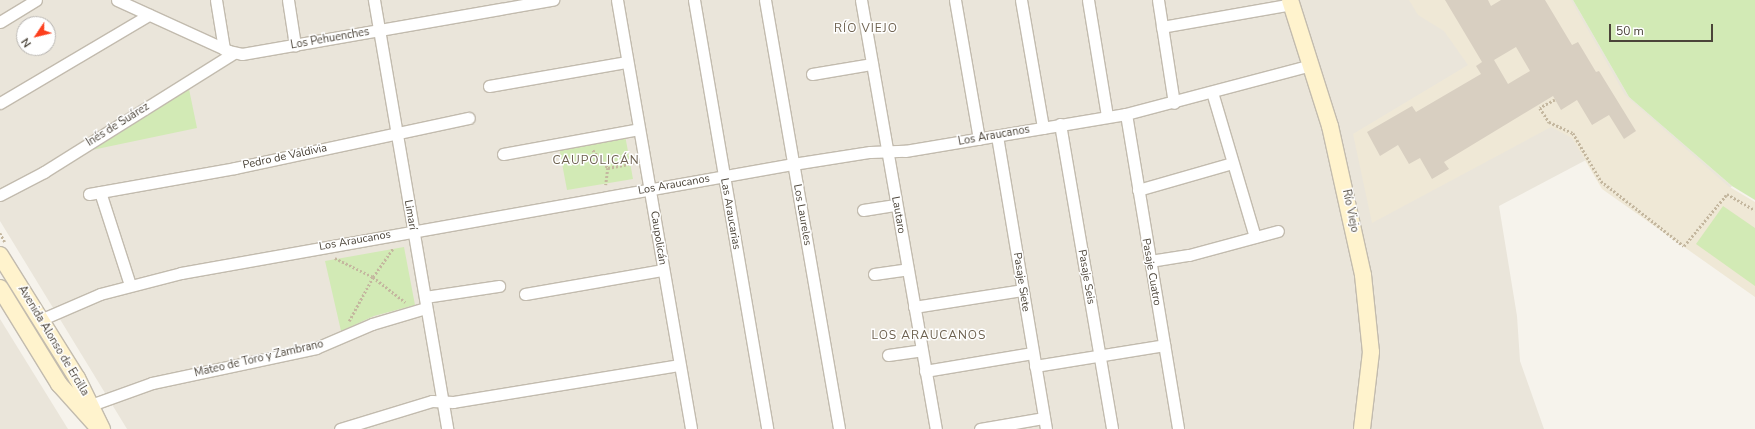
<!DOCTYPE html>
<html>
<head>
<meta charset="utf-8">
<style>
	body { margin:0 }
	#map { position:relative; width:1755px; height:429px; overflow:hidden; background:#f6f3ec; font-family:"Nunito Sans",sans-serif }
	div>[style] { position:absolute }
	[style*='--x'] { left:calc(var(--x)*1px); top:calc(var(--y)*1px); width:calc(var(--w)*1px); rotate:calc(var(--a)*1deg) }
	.residential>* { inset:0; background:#eae5da }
	.education>* { inset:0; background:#efe8d6 }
	.green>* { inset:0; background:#d2eab5 }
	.building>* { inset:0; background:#d8cfc1 }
	.path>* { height:2.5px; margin-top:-1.25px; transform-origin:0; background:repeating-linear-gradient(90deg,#c4b79f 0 2px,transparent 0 4px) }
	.roads { filter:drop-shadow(1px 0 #c2bbae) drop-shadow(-1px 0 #c2bbae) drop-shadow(0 1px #c2bbae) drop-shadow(0 -1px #c2bbae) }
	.street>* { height:11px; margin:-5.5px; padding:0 5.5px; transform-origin:5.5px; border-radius:5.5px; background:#fff }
	.secondary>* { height:16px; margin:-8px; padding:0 8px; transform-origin:8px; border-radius:8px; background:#fff3cd }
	span { translate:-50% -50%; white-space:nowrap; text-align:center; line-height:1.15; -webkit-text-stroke:3px #fff; paint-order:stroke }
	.street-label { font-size:11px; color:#4b4439 }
	.neighbourhood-label { font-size:12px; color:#6e6250; letter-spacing:1px }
	.north { position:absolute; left:16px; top:16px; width:40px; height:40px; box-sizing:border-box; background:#fff; border:1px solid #b7b4b0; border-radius:50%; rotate:235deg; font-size:11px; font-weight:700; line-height:16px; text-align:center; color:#4b4439 }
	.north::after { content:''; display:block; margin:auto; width:14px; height:18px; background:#fc3f1d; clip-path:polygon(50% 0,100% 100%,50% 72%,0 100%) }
	.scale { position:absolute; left:1609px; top:24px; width:104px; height:18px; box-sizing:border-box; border:2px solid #4b4439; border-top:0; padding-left:5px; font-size:12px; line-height:14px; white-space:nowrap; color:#4b4439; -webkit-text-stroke:3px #fff; paint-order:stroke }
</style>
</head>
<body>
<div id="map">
	<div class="residential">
		<i style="clip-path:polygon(evenodd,0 0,1573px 0,1629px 97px,1732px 186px,1686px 240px,1586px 160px,1499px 206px,1517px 316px,1520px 361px,1544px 429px,127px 429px,0 221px,0 0,24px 24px,48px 24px,48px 48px,24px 48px,24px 24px)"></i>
		<i style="clip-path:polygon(0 319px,68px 429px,0 429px)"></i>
	</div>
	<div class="education">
		<i style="clip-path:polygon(1409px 0,1571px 0,1625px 95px,1728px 186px,1755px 202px,1755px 297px,1602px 189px,1572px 138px,1551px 127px,1372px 223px,1353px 134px,1468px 65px,1444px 31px,1418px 15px)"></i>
	</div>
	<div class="green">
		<i style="clip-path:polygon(1573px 0,1755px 0,1755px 200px,1732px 186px,1629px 97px)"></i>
		<i style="clip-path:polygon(189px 89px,197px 128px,92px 150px)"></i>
		<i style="clip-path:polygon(625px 135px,633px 179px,567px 190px,559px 147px)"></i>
		<i style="clip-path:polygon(1723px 206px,1755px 228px,1755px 286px,1696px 244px)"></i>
		<i style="clip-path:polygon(404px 247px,415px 305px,374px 316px,341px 331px,325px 261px)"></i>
	</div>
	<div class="building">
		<i style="clip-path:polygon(evenodd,1445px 0,1488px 0,1491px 6px,1501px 0,1545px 0,1572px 45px,1578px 42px,1596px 72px,1599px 71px,1636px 131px,1624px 139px,1609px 115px,1592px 125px,1577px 100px,1561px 110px,1553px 96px,1444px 162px,1449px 169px,1432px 179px,1420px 158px,1409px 164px,1398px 145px,1380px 156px,1367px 132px,1412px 106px,1416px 112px,1481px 74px,1476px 66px,1482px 62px,1445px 0,1516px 47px,1530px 71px,1508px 84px,1494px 60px,1516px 47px)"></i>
	</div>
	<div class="path">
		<i style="--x:1555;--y:100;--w:17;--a:152"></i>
		<i style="--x:1540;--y:108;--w:17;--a:57"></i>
		<i style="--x:1549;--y:122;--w:26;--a:25"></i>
		<i style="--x:1573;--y:133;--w:56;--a:59.7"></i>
		<i style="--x:1601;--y:181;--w:105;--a:38.1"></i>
		<i style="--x:1684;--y:246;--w:67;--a:-50.4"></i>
		<i style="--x:1727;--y:194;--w:32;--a:30"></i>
		<i style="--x:593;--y:150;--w:23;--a:50"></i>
		<i style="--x:608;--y:168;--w:17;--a:97"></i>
		<i style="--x:608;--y:168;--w:26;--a:-11"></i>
		<i style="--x:0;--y:233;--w:10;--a:61"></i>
		<i style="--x:335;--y:258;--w:42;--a:26.6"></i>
		<i style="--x:373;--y:277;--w:41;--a:38"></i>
		<i style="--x:349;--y:321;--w:50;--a:-61.4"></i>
		<i style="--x:373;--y:277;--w:35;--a:-55"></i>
	</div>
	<div class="roads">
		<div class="street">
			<i style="--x:117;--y:0;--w:123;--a:24.5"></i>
			<i style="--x:229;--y:51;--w:13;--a:13"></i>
			<i style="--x:242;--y:54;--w:316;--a:-9.9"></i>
			<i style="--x:216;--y:0;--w:50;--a:80.7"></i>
			<i style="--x:288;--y:0;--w:46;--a:81.2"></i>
			<i style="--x:374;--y:0;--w:435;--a:80.3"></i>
			<i style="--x:617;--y:0;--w:435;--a:80.2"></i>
			<i style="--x:694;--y:0;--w:435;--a:80.3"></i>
			<i style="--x:765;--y:0;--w:435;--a:80.2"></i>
			<i style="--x:861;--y:0;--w:436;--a:80.1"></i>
			<i style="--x:955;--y:0;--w:141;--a:80.2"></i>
			<i style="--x:1021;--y:0;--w:130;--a:80.2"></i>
			<i style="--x:1088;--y:0;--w:118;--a:80.7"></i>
			<i style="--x:1158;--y:0;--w:104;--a:81.2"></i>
			<i style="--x:0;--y:22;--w:42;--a:-31.4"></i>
			<i style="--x:1162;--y:27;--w:132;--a:-10"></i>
			<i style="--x:812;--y:74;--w:61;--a:-9.5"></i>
			<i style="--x:489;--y:86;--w:140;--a:-9.9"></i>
			<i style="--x:1212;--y:92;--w:151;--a:73.5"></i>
			<i style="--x:0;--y:103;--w:173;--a:-30.6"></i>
			<i style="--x:1126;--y:114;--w:319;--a:80.6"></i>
			<i style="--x:1060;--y:124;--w:309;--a:80.3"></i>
			<i style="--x:997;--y:136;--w:297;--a:80.5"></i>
			<i style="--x:503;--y:154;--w:138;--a:-10.4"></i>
			<i style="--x:1138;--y:190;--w:98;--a:-16"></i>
			<i style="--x:100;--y:192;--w:98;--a:72.1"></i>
			<i style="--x:89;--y:194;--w:148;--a:-10.1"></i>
			<i style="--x:235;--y:168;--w:239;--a:-12.1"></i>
			<i style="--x:0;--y:195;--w:50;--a:-27.6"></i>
			<i style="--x:44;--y:172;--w:224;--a:-32.1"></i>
			<i style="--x:863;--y:210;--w:33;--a:-9"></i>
			<i style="--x:1150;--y:261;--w:39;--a:-9"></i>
			<i style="--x:1189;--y:255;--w:92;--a:-15.1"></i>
			<i style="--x:874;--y:274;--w:34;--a:-8"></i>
			<i style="--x:525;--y:294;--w:140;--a:-9.9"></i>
			<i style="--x:425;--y:297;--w:75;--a:-8.5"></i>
			<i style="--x:914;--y:307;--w:109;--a:-8.9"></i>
			<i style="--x:40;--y:320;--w:65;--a:-23.4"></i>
			<i style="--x:100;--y:294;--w:84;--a:-14.5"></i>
			<i style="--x:181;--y:273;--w:622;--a:-10.1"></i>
			<i style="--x:793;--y:164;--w:78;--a:-8.9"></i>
			<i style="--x:870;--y:152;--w:35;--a:-2"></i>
			<i style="--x:905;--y:151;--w:224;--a:-9.5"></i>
			<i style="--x:1126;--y:114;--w:191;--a:-14.8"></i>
			<i style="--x:888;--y:355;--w:34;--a:-8"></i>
			<i style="--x:1035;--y:366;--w:131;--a:-9.2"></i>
			<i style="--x:925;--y:371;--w:109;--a:-9.5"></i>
			<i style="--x:91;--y:405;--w:65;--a:-19.8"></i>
			<i style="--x:152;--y:383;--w:168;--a:-12"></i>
			<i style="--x:316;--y:348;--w:61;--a:-23.2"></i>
			<i style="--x:372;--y:324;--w:56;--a:-16.5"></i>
			<i style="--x:340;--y:429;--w:96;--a:-16.9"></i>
			<i style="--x:432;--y:401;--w:21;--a:3"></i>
			<i style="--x:453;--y:402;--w:229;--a:-9.3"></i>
			<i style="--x:980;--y:429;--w:65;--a:-9.8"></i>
		</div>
		<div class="secondary">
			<i style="--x:1290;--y:0;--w:132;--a:72.4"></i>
			<i style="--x:1330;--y:126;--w:153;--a:77.5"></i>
			<i style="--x:1363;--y:275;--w:77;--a:84.1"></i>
			<i style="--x:1371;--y:352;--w:78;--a:96.7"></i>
			<i style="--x:0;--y:255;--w:145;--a:58"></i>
			<i style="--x:77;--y:378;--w:57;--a:63.9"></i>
			<i style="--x:0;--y:288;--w:113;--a:58.4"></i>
			<i style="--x:59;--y:384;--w:54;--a:48"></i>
		</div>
	</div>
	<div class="street-label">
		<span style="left:330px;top:39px;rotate:-10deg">Los Pehuenches</span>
		<span style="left:118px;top:125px;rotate:-32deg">Inés de Suárez</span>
		<span style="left:994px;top:136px;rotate:-10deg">Los Araucanos</span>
		<span style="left:285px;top:157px;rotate:-12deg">Pedro de Valdivia</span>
		<span style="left:674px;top:185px;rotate:-10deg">Los Araucanos</span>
		<span style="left:1350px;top:211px;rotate:78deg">Río Viejo</span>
		<span style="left:730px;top:214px;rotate:80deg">Las Araucarias</span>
		<span style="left:410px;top:215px;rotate:80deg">Limarí</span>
		<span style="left:802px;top:215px;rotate:80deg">Los Laureles</span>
		<span style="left:898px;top:215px;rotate:80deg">Lautaro</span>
		<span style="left:658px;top:238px;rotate:81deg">Caupolicán</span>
		<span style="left:355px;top:241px;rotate:-10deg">Los Araucanos</span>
		<span style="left:1151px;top:272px;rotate:80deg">Pasaje Cuatro</span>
		<span style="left:1086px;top:277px;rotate:80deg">Pasaje Seis</span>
		<span style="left:1021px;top:282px;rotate:81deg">Pasaje Siete</span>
		<span style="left:53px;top:341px;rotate:59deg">Avenida Alonso de Ercilla</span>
		<span style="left:259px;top:359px;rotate:-13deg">Mateo de Toro y Zambrano</span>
	</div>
	<div class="neighbourhood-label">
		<span style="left:866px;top:29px">RÍO VIEJO</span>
		<span style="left:596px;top:161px">CAUPOLICÁN</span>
		<span style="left:929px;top:336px">LOS ARAUCANOS</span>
	</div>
	<div class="north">N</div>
	<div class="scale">50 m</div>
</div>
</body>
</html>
